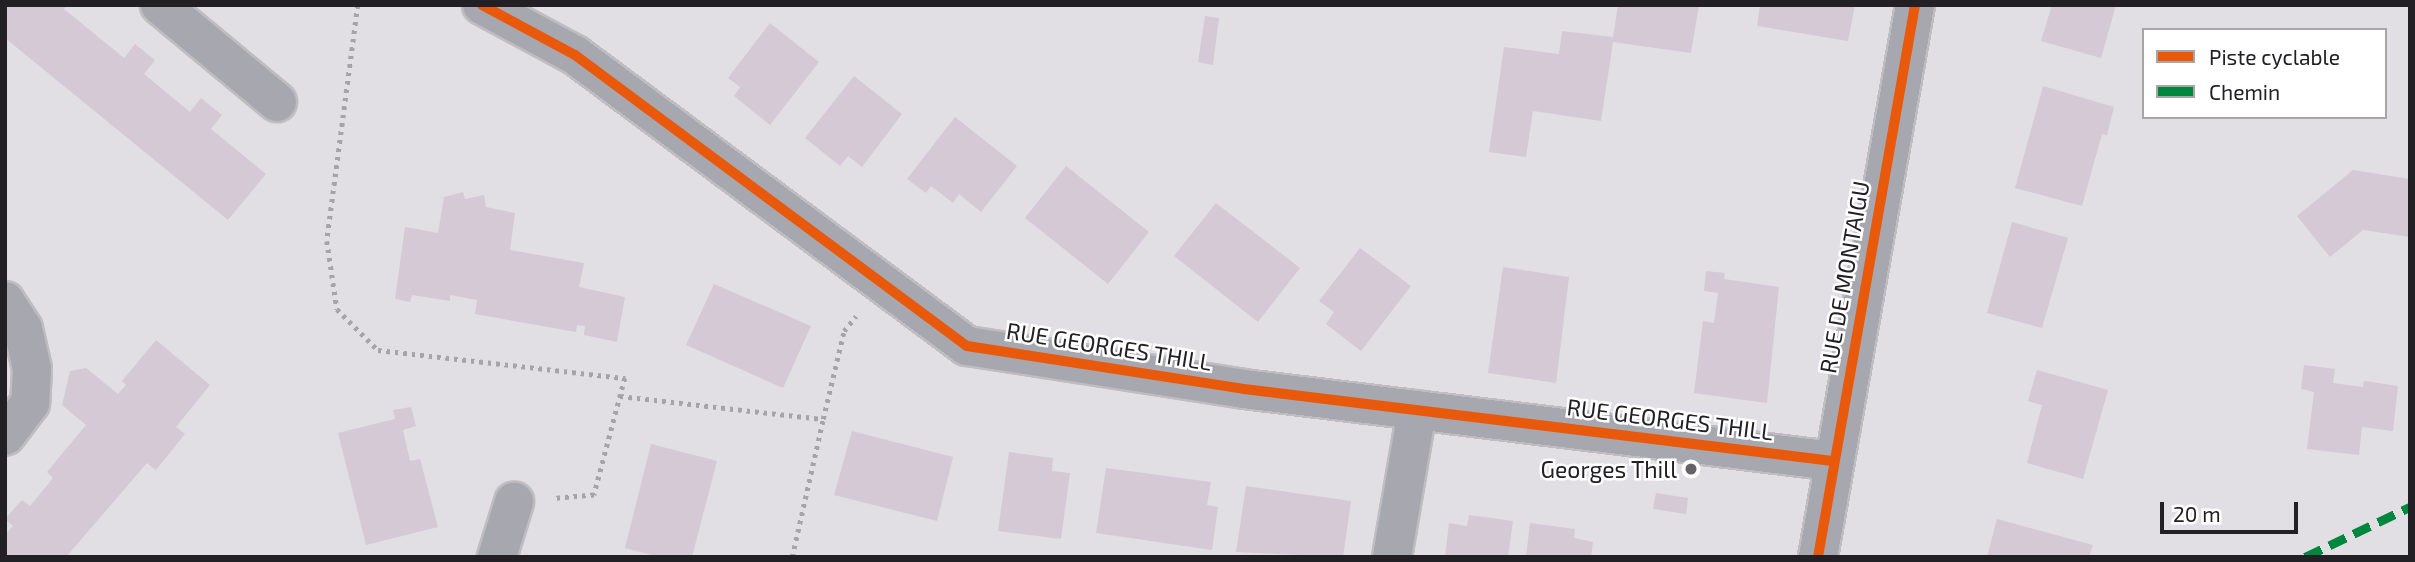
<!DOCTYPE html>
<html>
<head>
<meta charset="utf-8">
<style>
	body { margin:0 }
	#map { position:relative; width:2415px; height:562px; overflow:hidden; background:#e1dfe3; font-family:"Exo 2",sans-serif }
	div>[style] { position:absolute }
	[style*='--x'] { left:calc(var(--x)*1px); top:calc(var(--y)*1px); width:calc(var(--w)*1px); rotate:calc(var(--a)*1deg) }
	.building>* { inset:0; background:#d4c9d5 }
	.path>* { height:4.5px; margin-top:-2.25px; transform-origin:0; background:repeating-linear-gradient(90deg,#a5a4aa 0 3.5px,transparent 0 8.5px) }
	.roads { filter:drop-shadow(2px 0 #bfbdc0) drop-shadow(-2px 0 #bfbdc0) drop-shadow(0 2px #bfbdc0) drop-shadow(0 -2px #bfbdc0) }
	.minor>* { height:38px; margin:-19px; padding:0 19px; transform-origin:19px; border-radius:19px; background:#a7a7af }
	.quiet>* { height:9px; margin-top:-4.5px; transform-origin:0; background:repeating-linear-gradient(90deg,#00873e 0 18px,transparent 0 27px) }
	.cycleway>* { height:10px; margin:-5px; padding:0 5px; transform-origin:5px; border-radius:5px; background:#e8590c }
	.dots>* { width:19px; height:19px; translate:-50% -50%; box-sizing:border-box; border:4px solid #fff; border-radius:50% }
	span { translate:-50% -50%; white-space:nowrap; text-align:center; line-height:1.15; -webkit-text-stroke:5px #fff; paint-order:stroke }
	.street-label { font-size:23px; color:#222024 }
	.poi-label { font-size:23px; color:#222024 }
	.right { translate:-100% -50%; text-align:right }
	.frame { position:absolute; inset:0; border:7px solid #222024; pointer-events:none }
	.legend { position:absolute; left:2142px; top:28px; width:245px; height:91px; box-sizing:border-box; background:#fff; border:2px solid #a7a6a7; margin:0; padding:9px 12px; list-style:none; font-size:21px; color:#222024 }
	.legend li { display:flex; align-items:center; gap:14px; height:35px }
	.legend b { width:35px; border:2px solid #a7a6a7 }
	.scale { position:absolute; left:2160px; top:502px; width:138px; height:32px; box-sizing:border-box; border:4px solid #222024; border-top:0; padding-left:9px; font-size:21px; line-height:24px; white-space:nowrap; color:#222024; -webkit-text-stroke:5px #fff; paint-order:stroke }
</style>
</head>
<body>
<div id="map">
	<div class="building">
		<i style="clip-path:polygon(5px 5px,67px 5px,64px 9px,124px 58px,135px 44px,155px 60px,144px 74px,190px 112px,201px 98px,222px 115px,211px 129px,266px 174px,228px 220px,5px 38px)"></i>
		<i style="clip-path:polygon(1618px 5px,1699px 5px,1691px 53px,1613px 42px,1601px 121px,1533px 111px,1526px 157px,1489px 152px,1504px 47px,1559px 54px,1562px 31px,1613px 37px)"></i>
		<i style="clip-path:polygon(1760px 5px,1855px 5px,1848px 41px,1757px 26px)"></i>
		<i style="clip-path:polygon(2052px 5px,2116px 5px,2101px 58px,2041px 41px)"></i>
		<i style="clip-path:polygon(1205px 16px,1219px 18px,1213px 65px,1198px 62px)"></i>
		<i style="clip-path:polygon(770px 23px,819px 62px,770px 125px,734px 96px,740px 87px,728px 78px)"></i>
		<i style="clip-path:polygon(854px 76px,902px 114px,862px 167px,848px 156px,840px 166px,805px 138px)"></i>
		<i style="clip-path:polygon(2043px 86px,2114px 107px,2107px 135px,2102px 134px,2082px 206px,2015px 188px)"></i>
		<i style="clip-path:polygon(955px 117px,1017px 166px,981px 212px,959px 194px,953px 203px,931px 186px,926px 193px,907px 179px)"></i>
		<i style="clip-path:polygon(1066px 166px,1149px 232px,1108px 284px,1025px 218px)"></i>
		<i style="clip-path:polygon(2353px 170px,2410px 179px,2410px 237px,2363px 230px,2330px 257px,2297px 216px)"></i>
		<i style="clip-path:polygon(463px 192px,465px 199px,484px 195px,486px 207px,515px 213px,510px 250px,584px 263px,579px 287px,625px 297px,617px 342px,584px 335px,585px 326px,577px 325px,576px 332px,475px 314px,477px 300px,450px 295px,450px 301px,412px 295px,410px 302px,395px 299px,405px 227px,438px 233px,444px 197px)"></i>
		<i style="clip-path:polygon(1216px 203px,1300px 268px,1258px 322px,1174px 256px)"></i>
		<i style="clip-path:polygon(2012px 222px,2068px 238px,2042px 328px,1987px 313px)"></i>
		<i style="clip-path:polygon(1360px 248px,1411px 286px,1361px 351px,1326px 324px,1334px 312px,1319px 301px)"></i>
		<i style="clip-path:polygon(1503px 267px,1569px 277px,1556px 383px,1488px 373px)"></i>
		<i style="clip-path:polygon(1706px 271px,1725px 273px,1724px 279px,1779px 287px,1767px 403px,1694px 393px,1703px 321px,1714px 323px,1718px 293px,1704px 291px)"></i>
		<i style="clip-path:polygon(714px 284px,811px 326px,783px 388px,686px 345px)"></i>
		<i style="clip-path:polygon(156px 340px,210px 385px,176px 427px,185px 434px,156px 470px,147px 463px,66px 557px,5px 557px,5px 535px,13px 526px,5px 519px,22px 500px,30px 506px,53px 478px,47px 472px,86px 425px,62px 405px,70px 371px,86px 368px,118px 394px,126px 385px,122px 381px)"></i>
		<i style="clip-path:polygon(2304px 365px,2335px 369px,2333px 383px,2363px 387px,2364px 381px,2398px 386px,2393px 431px,2362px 427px,2359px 455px,2307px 449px,2314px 392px,2301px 389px)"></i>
		<i style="clip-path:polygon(2037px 370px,2108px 390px,2083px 479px,2027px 463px,2042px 405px,2028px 401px)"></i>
		<i style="clip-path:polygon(411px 407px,416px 426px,403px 430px,410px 461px,420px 459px,438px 527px,366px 545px,338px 433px,395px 419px,393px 410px)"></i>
		<i style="clip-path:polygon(852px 431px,953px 457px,937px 521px,834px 495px)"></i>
		<i style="clip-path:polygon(651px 444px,717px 461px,692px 557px,659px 557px,625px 548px)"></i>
		<i style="clip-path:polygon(1009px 452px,1053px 458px,1052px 471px,1070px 473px,1061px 539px,998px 531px)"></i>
		<i style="clip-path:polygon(1106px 468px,1211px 482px,1207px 505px,1218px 507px,1212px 550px,1096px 533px)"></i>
		<i style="clip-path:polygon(1246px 486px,1351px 501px,1343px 557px,1236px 552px)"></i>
		<i style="clip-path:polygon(1656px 493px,1688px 498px,1686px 514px,1653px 509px)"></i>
		<i style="clip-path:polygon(1469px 515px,1513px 521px,1508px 557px,1445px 557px,1449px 523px,1467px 526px)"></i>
		<i style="clip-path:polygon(1997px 519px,2093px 545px,2089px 557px,1987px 557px)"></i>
		<i style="clip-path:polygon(1530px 523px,1575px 529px,1574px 538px,1593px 542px,1591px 557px,1526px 557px)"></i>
	</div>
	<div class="path">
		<i style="--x:358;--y:5;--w:238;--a:97.5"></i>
		<i style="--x:327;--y:241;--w:69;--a:81.6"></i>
		<i style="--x:337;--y:309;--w:58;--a:45"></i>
		<i style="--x:378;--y:350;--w:249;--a:6.5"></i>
		<i style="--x:625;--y:378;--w:121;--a:104.8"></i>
		<i style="--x:594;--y:495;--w:38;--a:175"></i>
		<i style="--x:620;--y:396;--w:204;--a:6.5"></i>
		<i style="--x:823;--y:419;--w:90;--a:-76.6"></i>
		<i style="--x:844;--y:331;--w:19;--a:-51"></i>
		<i style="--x:792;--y:557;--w:141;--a:-77.3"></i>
	</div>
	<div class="roads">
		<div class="minor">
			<i style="--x:160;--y:5;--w:152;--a:39.7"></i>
			<i style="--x:482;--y:5;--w:106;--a:28.3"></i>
			<i style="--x:575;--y:55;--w:488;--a:36.6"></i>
			<i style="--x:967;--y:346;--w:280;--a:8.8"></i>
			<i style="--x:1244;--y:389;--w:593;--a:6.97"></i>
			<i style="--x:5;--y:301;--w:33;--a:57"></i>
			<i style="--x:23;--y:329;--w:41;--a:77.3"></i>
			<i style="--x:32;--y:369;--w:34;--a:93"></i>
			<i style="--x:30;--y:403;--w:41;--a:127.1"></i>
			<i style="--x:497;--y:557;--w:58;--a:-72.8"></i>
			<i style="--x:1392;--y:557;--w:149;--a:-80.3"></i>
			<i style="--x:1818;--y:557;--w:560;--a:-80.03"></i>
		</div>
	</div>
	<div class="quiet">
		<i style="--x:2305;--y:557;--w:116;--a:-25.5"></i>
	</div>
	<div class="cycleway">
		<i style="--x:482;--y:5;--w:106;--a:28.3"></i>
		<i style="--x:575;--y:55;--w:488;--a:36.6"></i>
		<i style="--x:967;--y:346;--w:280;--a:8.8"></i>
		<i style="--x:1244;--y:389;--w:593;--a:6.97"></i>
		<i style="--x:1818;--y:557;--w:560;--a:-80.03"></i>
	</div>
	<div class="dots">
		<i style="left:1691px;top:469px;background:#656367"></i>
	</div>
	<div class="street-label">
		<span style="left:1844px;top:277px;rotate:-80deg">RUE DE MONTAIGU</span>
		<span style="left:1109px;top:346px;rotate:9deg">RUE GEORGES THILL</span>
		<span style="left:1670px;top:419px;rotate:7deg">RUE GEORGES THILL</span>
	</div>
	<div class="poi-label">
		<span class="right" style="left:1677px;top:469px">Georges Thill</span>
	</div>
	<div class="frame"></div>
	<ul class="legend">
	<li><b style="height:9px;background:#e8590c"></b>Piste cyclable</li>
	<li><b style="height:9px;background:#00873e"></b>Chemin</li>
	</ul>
	<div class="scale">20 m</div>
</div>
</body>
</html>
